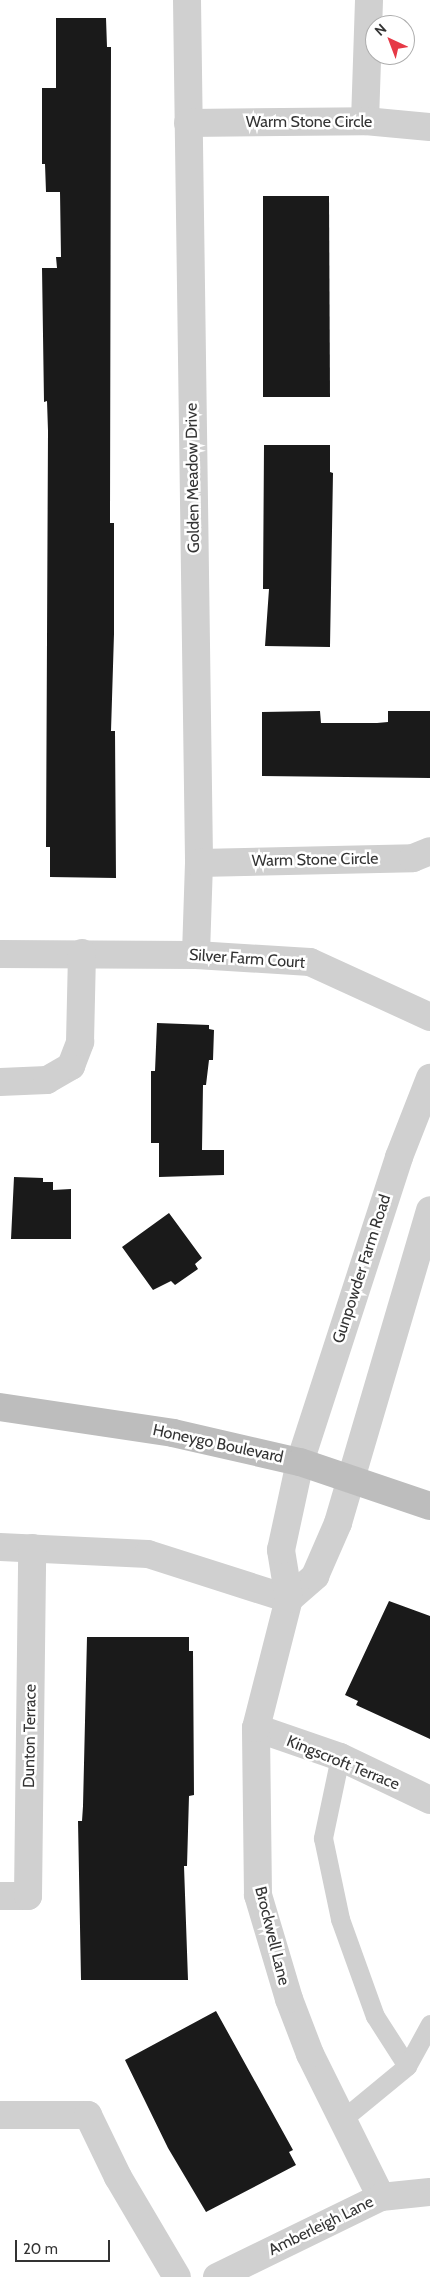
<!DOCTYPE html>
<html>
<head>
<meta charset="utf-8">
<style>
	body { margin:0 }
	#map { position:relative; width:430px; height:2277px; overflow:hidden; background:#fff; font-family:Cabin,sans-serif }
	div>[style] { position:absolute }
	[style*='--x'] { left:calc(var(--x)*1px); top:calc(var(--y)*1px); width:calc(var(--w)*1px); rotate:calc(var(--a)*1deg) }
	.building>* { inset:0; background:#1a1a1a }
	.lane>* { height:19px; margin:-9.5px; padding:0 9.5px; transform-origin:9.5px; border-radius:9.5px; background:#d0d0d0 }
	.street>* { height:28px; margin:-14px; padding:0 14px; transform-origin:14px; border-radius:14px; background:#d0d0d0 }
	.secondary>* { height:28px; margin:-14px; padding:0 14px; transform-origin:14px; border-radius:14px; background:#bdbdbd }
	span { translate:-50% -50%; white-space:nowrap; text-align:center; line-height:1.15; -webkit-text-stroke:5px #fff; paint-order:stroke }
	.street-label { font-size:16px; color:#333 }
	.north { position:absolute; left:365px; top:15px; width:50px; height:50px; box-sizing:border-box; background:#fff; border:1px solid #adadad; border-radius:50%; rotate:317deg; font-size:14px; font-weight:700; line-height:20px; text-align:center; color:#333 }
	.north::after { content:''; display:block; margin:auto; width:18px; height:22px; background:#e63946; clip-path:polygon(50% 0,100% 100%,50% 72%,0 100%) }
	.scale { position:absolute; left:15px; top:2240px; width:95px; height:22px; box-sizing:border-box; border:2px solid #333; border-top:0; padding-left:6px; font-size:15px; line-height:18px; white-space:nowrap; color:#333; -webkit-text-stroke:4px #fff; paint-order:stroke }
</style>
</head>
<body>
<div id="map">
	<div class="building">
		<i style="clip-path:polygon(56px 18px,106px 18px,107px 47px,111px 47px,110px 523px,114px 523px,114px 634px,111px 731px,115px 731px,116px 878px,50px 877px,50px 847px,46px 847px,48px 431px,47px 401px,44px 402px,42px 268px,57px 268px,56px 257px,61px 257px,60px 192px,46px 192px,45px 164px,42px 164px,42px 88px,56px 88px)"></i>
		<i style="clip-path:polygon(263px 196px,329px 196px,330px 397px,263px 397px)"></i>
		<i style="clip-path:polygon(264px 445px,330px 445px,330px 472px,333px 473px,330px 647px,265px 646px,269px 589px,263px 589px)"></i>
		<i style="clip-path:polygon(320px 711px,321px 723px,377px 723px,388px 722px,388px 711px,430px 711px,430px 778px,262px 776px,262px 712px)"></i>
		<i style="clip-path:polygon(157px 1023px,209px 1025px,209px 1029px,214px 1030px,213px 1060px,209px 1060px,206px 1085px,203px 1085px,202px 1150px,224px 1150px,224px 1175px,159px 1177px,159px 1143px,151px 1143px,151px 1071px,155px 1071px)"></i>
		<i style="clip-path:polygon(14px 1177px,43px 1178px,43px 1182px,53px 1182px,53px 1190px,71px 1189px,71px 1239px,11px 1239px)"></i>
		<i style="clip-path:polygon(169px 1213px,202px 1258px,195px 1264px,198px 1269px,175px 1285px,171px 1281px,153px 1290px,122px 1247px)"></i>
		<i style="clip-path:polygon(389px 1601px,430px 1616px,430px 1739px,356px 1705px,358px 1701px,345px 1695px)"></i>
		<i style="clip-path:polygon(87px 1637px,189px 1637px,189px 1651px,193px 1651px,194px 1795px,189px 1796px,187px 1866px,184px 1866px,188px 1980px,81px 1980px,78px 1821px,82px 1821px,83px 1806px)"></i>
		<i style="clip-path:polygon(216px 2011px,293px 2150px,289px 2152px,296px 2165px,206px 2212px,168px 2148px,125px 2060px)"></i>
	</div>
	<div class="lane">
		<i style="--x:340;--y:1757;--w:83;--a:101.9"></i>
		<i style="--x:323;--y:1838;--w:83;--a:78.1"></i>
		<i style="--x:340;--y:1919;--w:103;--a:70.2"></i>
		<i style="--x:375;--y:2016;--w:59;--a:57.4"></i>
		<i style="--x:344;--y:2118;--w:82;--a:-39.5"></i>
		<i style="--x:407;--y:2066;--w:48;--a:-61.3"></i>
	</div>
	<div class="street">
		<i style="--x:187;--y:0;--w:863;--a:89.2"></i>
		<i style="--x:199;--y:863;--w:92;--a:91.9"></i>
		<i style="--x:365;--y:121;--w:121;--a:-88.1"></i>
		<i style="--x:188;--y:123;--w:177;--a:-0.6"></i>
		<i style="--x:365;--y:121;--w:65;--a:5.3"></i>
		<i style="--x:199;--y:863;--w:214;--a:-1.3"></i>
		<i style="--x:413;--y:858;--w:18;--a:-22"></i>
		<i style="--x:0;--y:954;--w:196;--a:0.3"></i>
		<i style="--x:196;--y:955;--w:114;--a:3.5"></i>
		<i style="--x:310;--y:962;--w:132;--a:24.6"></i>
		<i style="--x:0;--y:1082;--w:47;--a:-2.4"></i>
		<i style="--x:47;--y:1080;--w:28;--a:-30"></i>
		<i style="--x:71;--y:1066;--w:26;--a:-69"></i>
		<i style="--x:80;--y:1042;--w:89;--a:-88.7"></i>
		<i style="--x:0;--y:1547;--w:148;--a:2.7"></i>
		<i style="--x:148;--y:1554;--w:148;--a:17.7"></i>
		<i style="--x:289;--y:1599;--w:35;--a:-41"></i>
		<i style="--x:315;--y:1576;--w:58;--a:-66.5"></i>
		<i style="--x:338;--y:1523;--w:326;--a:-73.6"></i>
		<i style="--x:256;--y:1728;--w:89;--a:19"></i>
		<i style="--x:340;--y:1757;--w:100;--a:25.5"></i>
		<i style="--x:0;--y:1896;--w:28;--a:0"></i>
		<i style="--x:28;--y:1896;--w:348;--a:-89.3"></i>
		<i style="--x:0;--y:2115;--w:88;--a:0"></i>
		<i style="--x:88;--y:2115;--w:69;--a:64.2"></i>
		<i style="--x:118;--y:2177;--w:116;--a:59.5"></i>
		<i style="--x:381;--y:2197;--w:160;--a:-116.4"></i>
		<i style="--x:310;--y:2054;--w:59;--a:-110.9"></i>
		<i style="--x:289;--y:1999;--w:109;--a:-106.6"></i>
		<i style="--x:258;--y:1895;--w:167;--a:-90.7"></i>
		<i style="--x:256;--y:1728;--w:133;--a:-75.7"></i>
		<i style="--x:289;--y:1599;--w:50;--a:-99.3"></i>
		<i style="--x:281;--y:1550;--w:90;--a:-77.8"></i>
		<i style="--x:300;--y:1462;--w:321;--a:-72"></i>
		<i style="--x:399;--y:1157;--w:85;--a:-68.6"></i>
		<i style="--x:217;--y:2277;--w:182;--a:-26"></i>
		<i style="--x:381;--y:2197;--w:49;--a:-5.8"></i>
	</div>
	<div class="secondary">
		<i style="--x:0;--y:1407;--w:175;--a:8.5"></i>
		<i style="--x:173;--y:1433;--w:130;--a:12.9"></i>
		<i style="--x:300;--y:1462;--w:137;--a:18.7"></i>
	</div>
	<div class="street-label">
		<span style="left:309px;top:122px">Warm Stone Circle</span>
		<span style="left:193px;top:478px;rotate:-91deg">Golden Meadow Drive</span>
		<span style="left:315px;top:860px;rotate:-1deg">Warm Stone Circle</span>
		<span style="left:247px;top:959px;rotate:4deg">Silver Farm Court</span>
		<span style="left:362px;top:1269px;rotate:-72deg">Gunpowder Farm Road</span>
		<span style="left:218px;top:1444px;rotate:12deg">Honeygo Boulevard</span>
		<span style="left:30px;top:1736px;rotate:-89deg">Dunton Terrace</span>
		<span style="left:343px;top:1763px;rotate:22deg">Kingscroft Terrace</span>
		<span style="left:272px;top:1936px;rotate:76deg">Brockwell Lane</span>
		<span style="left:321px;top:2226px;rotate:-26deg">Amberleigh Lane</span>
	</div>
	<div class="north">N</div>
	<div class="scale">20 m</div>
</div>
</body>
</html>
